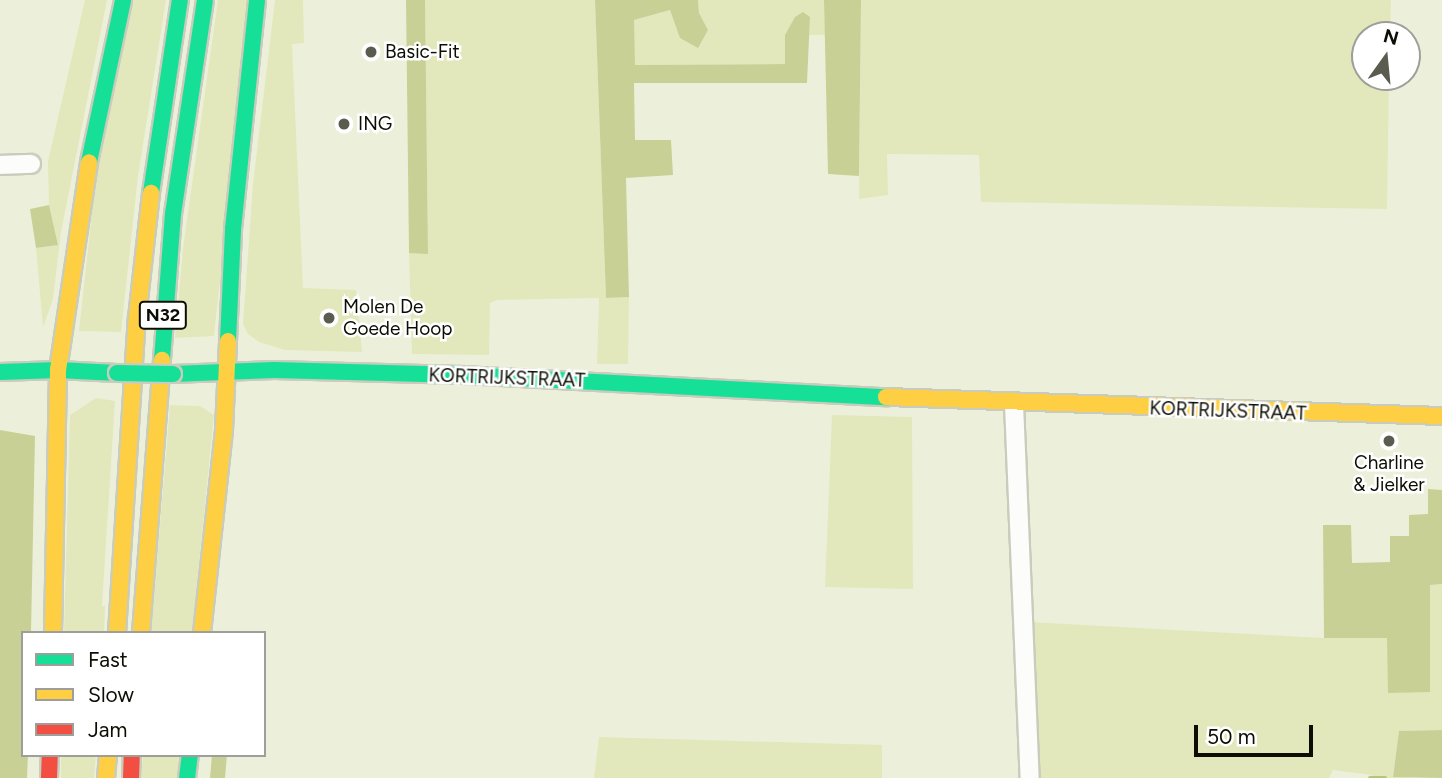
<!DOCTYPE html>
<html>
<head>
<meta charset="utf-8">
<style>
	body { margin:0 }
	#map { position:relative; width:1442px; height:778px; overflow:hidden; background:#ecf0db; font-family:Figtree,sans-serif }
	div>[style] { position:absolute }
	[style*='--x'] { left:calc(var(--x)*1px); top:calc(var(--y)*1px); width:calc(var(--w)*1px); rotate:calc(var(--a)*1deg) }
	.green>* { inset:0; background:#e2e8bb }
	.forest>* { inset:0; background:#c9d095 }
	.stream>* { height:4.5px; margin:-2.25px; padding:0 2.25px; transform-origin:2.25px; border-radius:2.25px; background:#bac27c }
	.roads { filter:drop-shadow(2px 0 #c9ccbc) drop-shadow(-2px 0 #c9ccbc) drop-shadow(0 2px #c9ccbc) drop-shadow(0 -2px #c9ccbc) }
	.street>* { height:18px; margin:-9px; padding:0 9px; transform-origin:9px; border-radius:9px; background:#fcfdfa }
	.fast>* { height:16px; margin:-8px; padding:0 8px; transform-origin:8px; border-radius:8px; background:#16e098 }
	.slow>* { height:16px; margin:-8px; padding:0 8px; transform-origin:8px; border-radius:8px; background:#ffcf43 }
	.jam>* { height:16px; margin:-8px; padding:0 8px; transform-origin:8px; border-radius:8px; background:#f24e42 }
	.bridges { filter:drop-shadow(2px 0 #c9ccbc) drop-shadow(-2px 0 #c9ccbc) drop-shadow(0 2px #c9ccbc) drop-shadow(0 -2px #c9ccbc) }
	.fast-bridge>* { height:16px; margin:-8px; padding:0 8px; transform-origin:8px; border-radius:8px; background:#16e098 }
	.dots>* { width:19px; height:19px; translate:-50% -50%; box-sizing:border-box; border:4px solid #fff; border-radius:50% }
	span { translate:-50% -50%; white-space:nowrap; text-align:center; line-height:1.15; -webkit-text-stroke:5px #fff; paint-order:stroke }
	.shield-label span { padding:2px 5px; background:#fff; border:2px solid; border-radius:5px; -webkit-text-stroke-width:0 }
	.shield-label { font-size:18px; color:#0c0d03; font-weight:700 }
	.poi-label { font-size:19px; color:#0c0d03 }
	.left { translate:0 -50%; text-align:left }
	.street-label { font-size:19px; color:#0c0d03 }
	.legend { position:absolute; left:21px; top:631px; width:245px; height:126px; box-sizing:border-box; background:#fff; border:2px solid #9e9e9a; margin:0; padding:9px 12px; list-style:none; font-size:21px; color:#0c0d03 }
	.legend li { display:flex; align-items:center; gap:14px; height:35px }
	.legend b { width:35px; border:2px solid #9e9e9a }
	.north { position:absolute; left:1351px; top:21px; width:70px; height:70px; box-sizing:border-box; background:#fff; border:2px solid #9e9e9a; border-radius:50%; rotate:15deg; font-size:19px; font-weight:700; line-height:28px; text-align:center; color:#0c0d03 }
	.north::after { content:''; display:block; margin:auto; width:24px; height:32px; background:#5a5c4f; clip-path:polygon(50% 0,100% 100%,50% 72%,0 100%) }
	.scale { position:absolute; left:1194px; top:725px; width:119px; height:32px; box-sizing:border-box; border:4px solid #0c0d03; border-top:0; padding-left:9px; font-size:21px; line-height:24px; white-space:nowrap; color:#0c0d03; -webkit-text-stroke:5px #fff; paint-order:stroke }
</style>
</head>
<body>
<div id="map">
	<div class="green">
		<i style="clip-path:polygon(85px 0,107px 0,61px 232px,53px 299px,43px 327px,36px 248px,58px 245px,49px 205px,48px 161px)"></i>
		<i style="clip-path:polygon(129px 0,166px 0,138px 176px,121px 332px,79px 331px,97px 168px)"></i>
		<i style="clip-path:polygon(218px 0,250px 0,214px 336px,175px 338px,183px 248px)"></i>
		<i style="clip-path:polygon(275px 0,303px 0,304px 43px,292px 44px,303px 288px,356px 290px,362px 352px,285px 350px,259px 342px,248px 334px,243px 324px,253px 184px)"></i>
		<i style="clip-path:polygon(425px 0,595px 0,606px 298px,629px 297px,628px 364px,597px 364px,599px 298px,497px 300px,490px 303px,489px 355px,412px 354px,409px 253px,428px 253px)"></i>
		<i style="clip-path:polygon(698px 0,824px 0,825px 35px,809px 35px,810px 17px,785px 35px,786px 64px,634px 65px,634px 20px,670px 10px,675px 20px,708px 30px,699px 13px)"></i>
		<i style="clip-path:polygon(861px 0,1391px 0,1390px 35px,1365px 35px,1365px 77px,1389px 77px,1387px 209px,981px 202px,979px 155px,887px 154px,888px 195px,859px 199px)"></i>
		<i style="clip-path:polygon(96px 398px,115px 401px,102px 606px,105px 606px,104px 633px,64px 633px,70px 415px)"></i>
		<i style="clip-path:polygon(170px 405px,200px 406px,214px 415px,192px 633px,151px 633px)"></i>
		<i style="clip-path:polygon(832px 415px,912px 417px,913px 589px,825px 587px)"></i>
		<i style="clip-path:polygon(1442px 584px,1442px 730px,1399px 731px,1393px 776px,1411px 778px,1370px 778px,1372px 775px,1333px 770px,1329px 778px,1038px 778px,1029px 622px,1324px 638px,1387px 638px,1429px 692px,1430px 585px)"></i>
		<i style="clip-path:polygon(599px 737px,882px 745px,882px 778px,594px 778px)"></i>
		<i style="clip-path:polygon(61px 755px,96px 755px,94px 778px,61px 778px)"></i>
		<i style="clip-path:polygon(143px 755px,179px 755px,177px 778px,141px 778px)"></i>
	</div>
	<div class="forest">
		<i style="clip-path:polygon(406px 0,425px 0,428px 254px,409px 253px)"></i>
		<i style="clip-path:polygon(595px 0,698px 0,699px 13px,708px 30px,698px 48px,680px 38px,670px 10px,634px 20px,635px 65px,785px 64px,785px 35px,795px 17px,803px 12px,810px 17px,807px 83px,634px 83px,635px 140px,671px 140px,673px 175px,626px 178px,629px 297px,606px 298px)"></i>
		<i style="clip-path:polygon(824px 0,861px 0,859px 176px,828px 174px)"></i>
		<i style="clip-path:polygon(49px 205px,58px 245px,36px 248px,30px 209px)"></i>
		<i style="clip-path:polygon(0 430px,35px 436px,31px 633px,23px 633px,23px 755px,28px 755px,27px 778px,0 778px)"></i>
		<i style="clip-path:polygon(1428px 489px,1442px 490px,1442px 584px,1430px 585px,1430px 692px,1388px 693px,1387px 638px,1324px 638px,1323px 525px,1351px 525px,1352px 563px,1390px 562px,1390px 536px,1409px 536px,1409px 515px,1428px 514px)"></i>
		<i style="clip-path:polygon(1442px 730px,1442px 778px,1393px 777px,1399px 731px)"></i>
		<i style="clip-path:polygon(212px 755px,227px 755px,225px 778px,210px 778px)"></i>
	</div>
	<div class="stream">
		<i style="--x:1370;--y:778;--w:15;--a:0"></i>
	</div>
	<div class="roads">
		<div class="street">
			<i style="--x:0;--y:165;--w:31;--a:-2"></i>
			<i style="--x:1014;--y:404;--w:374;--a:87.6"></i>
		</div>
		<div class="fast">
			<i style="--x:89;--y:162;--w:166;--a:-78.1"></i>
			<i style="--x:151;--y:193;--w:195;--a:-81.5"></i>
			<i style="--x:228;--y:341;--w:112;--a:-87.4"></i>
			<i style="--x:233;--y:229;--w:230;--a:-84"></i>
			<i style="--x:162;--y:360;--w:146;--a:-85.7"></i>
			<i style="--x:173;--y:214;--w:216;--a:-81.5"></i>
			<i style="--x:0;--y:372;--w:58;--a:-2"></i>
			<i style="--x:58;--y:370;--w:59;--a:2.9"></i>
			<i style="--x:173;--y:374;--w:101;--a:-2.3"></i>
			<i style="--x:274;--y:370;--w:187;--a:1.5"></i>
			<i style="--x:461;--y:375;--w:426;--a:3"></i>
			<i style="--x:187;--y:778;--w:23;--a:-83"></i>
		</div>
		<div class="slow">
			<i style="--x:886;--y:397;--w:556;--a:1.96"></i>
			<i style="--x:53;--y:633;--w:263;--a:-88.9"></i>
			<i style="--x:58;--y:370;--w:210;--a:-81.5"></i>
			<i style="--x:117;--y:633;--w:316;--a:-86.4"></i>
			<i style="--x:137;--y:318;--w:126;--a:-83.6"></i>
			<i style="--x:141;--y:633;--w:274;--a:-85.6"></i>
			<i style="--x:202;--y:633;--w:204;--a:-83.8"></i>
			<i style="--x:224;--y:430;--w:89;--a:-87.4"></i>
			<i style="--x:106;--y:778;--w:23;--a:-85"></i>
		</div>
		<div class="jam">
			<i style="--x:49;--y:778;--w:23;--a:-88"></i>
			<i style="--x:131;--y:778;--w:23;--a:-88"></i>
		</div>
	</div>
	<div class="bridges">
		<div class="fast-bridge">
			<i style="--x:117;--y:373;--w:56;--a:1"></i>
		</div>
	</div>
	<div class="dots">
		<i style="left:371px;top:52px;background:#5a5c4f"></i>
		<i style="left:344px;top:124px;background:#5a5c4f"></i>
		<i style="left:329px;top:318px;background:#5a5c4f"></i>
		<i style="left:1389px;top:441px;background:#5a5c4f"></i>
	</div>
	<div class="shield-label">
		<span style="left:163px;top:315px">N32</span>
	</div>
	<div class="poi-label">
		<span class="left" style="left:385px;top:52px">Basic-Fit</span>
		<span class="left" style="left:358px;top:124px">ING</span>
		<span class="left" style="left:343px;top:318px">Molen De<br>Goede Hoop</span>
		<span style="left:1389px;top:474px">Charline<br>&amp; Jielker</span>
	</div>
	<div class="street-label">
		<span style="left:507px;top:378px;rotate:2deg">KORTRIJKSTRAAT</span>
		<span style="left:1228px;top:411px;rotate:2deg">KORTRIJKSTRAAT</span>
	</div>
	<ul class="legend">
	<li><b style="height:9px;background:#16e098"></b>Fast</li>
	<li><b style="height:9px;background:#ffcf43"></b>Slow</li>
	<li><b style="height:9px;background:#f24e42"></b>Jam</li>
	</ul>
	<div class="north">N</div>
	<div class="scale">50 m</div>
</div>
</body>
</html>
